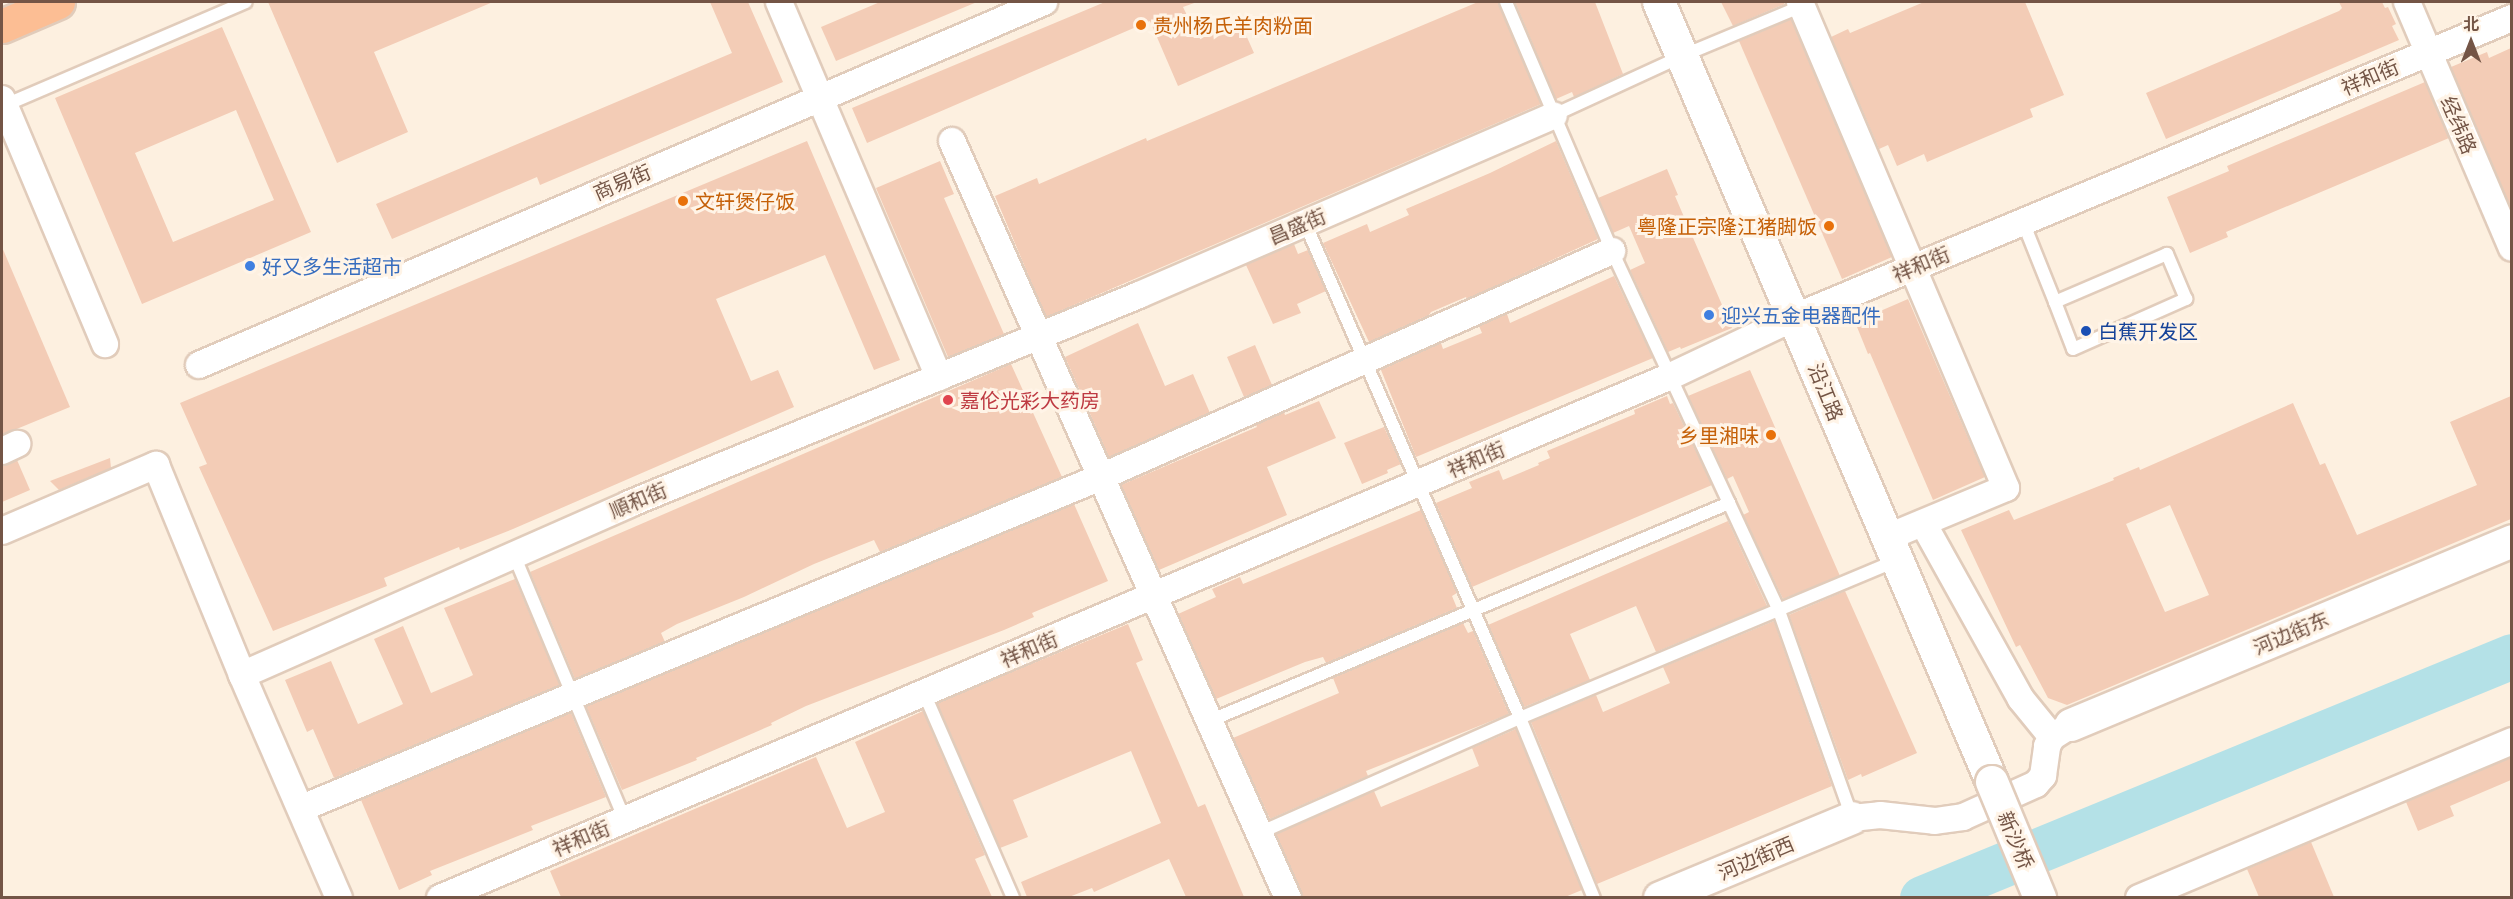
<!DOCTYPE html>
<html>
<head>
<meta charset="utf-8">
<style>
	body { margin:0 }
	#map { position:relative; width:2513px; height:899px; overflow:hidden; background:#fdf0e0; font-family:Barlow,"Noto Sans SC",sans-serif }
	div>[style] { position:absolute }
	[style*='--x'] { left:calc(var(--x)*1px); top:calc(var(--y)*1px); width:calc(var(--w)*1px); rotate:calc(var(--a)*1deg) }
	.river>* { height:45px; margin:-22.5px; padding:0 22.5px; transform-origin:22.5px; border-radius:22.5px; background:#b4e1e7 }
	.building>* { inset:0; background:#f3ccb6 }
	.roads { filter:drop-shadow(2px 0 #e1ccbb) drop-shadow(-2px 0 #e1ccbb) drop-shadow(0 2px #e1ccbb) drop-shadow(0 -2px #e1ccbb) }
	.service>* { height:12px; margin:-6px; padding:0 6px; transform-origin:6px; border-radius:6px; background:#fff }
	.minor>* { height:26px; margin:-13px; padding:0 13px; transform-origin:13px; border-radius:13px; background:#fff }
	.tertiary>* { height:32px; margin:-16px; padding:0 16px; transform-origin:16px; border-radius:16px; background:#fff }
	.trunk>* { height:33px; margin:-16.5px; padding:0 16.5px; transform-origin:16.5px; border-radius:16.5px; background:#fcbe94 }
	.bridges { filter:drop-shadow(2px 0 #e1ccbb) drop-shadow(-2px 0 #e1ccbb) drop-shadow(0 2px #e1ccbb) drop-shadow(0 -2px #e1ccbb) }
	.tertiary-bridge>* { height:32px; margin:-16px; padding:0 16px; transform-origin:16px; border-radius:16px; background:#fff }
	.dots>* { width:16px; height:16px; translate:-50% -50%; box-sizing:border-box; border:3px solid #fff4e7; border-radius:50% }
	span { translate:-50% -50%; white-space:nowrap; text-align:center; line-height:1.15; -webkit-text-stroke:6px #fff4e7; paint-order:stroke }
	.food-label { font-size:20px; color:#c56008 }
	.left { translate:0 -50%; text-align:left }
	.right { translate:-100% -50%; text-align:right }
	.street-label { font-size:20px; color:#745546 }
	.shop-label { font-size:20px; color:#366cbe }
	.transit-label { font-size:20px; color:#164399 }
	.health-label { font-size:20px; color:#be3a42 }
	.frame { position:absolute; inset:0; border:3px solid #745546; pointer-events:none }
	.north { position:absolute; left:2441px; top:12px; width:60px; height:60px; -webkit-text-stroke:4px #fff4e7; paint-order:stroke; rotate:0deg; font-size:16px; font-weight:700; line-height:24px; text-align:center; color:#745546 }
	.north::after { content:''; display:block; margin:auto; width:21px; height:27px; background:#745546; clip-path:polygon(50% 0,100% 100%,50% 72%,0 100%) }
</style>
</head>
<body>
<div id="map">
	<div class="river">
		<i style="--x:1922;--y:898;--w:638;--a:-22.3"></i>
	</div>
	<div class="building">
		<i style="clip-path:polygon(268px 2px,493px 2px,374px 52px,408px 132px,337px 163px)"></i>
		<i style="clip-path:polygon(710px 2px,748px 2px,783px 82px,540px 185px,537px 177px,392px 239px,376px 204px,732px 53px)"></i>
		<i style="clip-path:polygon(880px 2px,977px 2px,836px 61px,821px 27px)"></i>
		<i style="clip-path:polygon(1105px 2px,1197px 2px,1183px 7px,1197px 36px,1238px 17px,1254px 53px,1178px 86px,1150px 21px,867px 143px,852px 108px)"></i>
		<i style="clip-path:polygon(1478px 2px,1498px 2px,1541px 104px,1046px 317px,995px 196px,1037px 178px,1039px 184px,1146px 138px,1147px 141px)"></i>
		<i style="clip-path:polygon(1515px 2px,1595px 2px,1623px 74px,1574px 97px,1572px 92px,1556px 99px)"></i>
		<i style="clip-path:polygon(1721px 2px,1783px 2px,1785px 4px,1733px 26px)"></i>
		<i style="clip-path:polygon(1924px 2px,2025px 2px,2064px 95px,2030px 109px,2033px 117px,1927px 162px,1924px 154px,1897px 166px,1888px 145px,1879px 149px,1831px 37px,1848px 29px,1850px 33px)"></i>
		<i style="clip-path:polygon(2339px 2px,2382px 2px,2385px 8px,2388px 7px,2396px 24px,2392px 26px,2399px 40px,2166px 139px,2146px 93px,2339px 11px,2342px 8px)"></i>
		<i style="clip-path:polygon(1791px 19px,1892px 257px,1842px 279px,1739px 41px)"></i>
		<i style="clip-path:polygon(evenodd,222px 27px,311px 232px,142px 304px,55px 98px,222px 27px,236px 110px,274px 200px,173px 242px,135px 153px,236px 110px)"></i>
		<i style="clip-path:polygon(2511px 48px,2511px 208px,2451px 67px,2487px 52px,2489px 58px)"></i>
		<i style="clip-path:polygon(2425px 82px,2449px 138px,2226px 232px,2228px 237px,2190px 253px,2167px 197px,2229px 171px,2227px 166px)"></i>
		<i style="clip-path:polygon(807px 141px,900px 360px,874px 370px,825px 255px,716px 299px,751px 381px,778px 370px,794px 407px,513px 529px,460px 550px,459px 547px,384px 578px,387px 586px,273px 631px,199px 467px,207px 464px,180px 403px)"></i>
		<i style="clip-path:polygon(1556px 141px,1598px 239px,1467px 299px,1466px 297px,1431px 312px,1429px 315px,1369px 342px,1323px 243px,1367px 224px,1370px 232px,1409px 215px,1406px 209px,1490px 173px)"></i>
		<i style="clip-path:polygon(940px 161px,954px 194px,944px 198px,1004px 334px,948px 357px,876px 188px)"></i>
		<i style="clip-path:polygon(1667px 169px,1678px 195px,1675px 196px,1732px 328px,1681px 349px,1680px 347px,1668px 352px,1630px 270px,1645px 263px,1629px 226px,1613px 233px,1598px 198px)"></i>
		<i style="clip-path:polygon(1294px 244px,1298px 254px,1308px 250px,1326px 291px,1297px 304px,1301px 313px,1273px 324px,1246px 265px)"></i>
		<i style="clip-path:polygon(2px 247px,70px 407px,2px 435px)"></i>
		<i style="clip-path:polygon(1614px 276px,1653px 358px,1416px 457px,1381px 370px,1441px 343px,1443px 349px,1482px 333px,1479px 326px,1507px 314px,1510px 323px)"></i>
		<i style="clip-path:polygon(1908px 299px,1985px 477px,1933px 500px,1870px 353px,1868px 354px,1855px 322px)"></i>
		<i style="clip-path:polygon(1138px 323px,1165px 386px,1193px 374px,1210px 413px,1109px 457px,1065px 357px)"></i>
		<i style="clip-path:polygon(1255px 345px,1272px 385px,1244px 397px,1227px 357px)"></i>
		<i style="clip-path:polygon(1011px 364px,1062px 477px,880px 552px,874px 540px,814px 564px,744px 597px,677px 624px,661px 633px,665px 642px,575px 679px,530px 572px)"></i>
		<i style="clip-path:polygon(1750px 370px,1840px 576px,1783px 599px,1743px 515px,1749px 512px,1733px 476px,1727px 479px,1688px 396px)"></i>
		<i style="clip-path:polygon(1667px 396px,1670px 404px,1673px 403px,1712px 485px,1472px 587px,1436px 503px,1472px 488px,1469px 482px,1499px 470px,1503px 480px,1539px 465px,1538px 463px,1550px 458px,1547px 451px,1635px 414px,1634px 410px)"></i>
		<i style="clip-path:polygon(evenodd,2511px 396px,2511px 519px,2067px 705px,2048px 698px,2020px 645px,2016px 647px,1961px 530px,2009px 510px,2014px 520px,2114px 480px,2113px 478px,2139px 467px,2140px 470px,2293px 403px,2320px 465px,2325px 463px,2357px 535px,2477px 485px,2450px 422px,2511px 396px,2170px 505px,2209px 595px,2165px 612px,2126px 524px,2170px 505px)"></i>
		<i style="clip-path:polygon(1319px 401px,1336px 438px,1267px 467px,1287px 515px,1159px 570px,1121px 485px,1257px 427px,1256px 425px,1284px 412px,1285px 415px)"></i>
		<i style="clip-path:polygon(1384px 427px,1401px 464px,1387px 470px,1388px 473px,1362px 484px,1344px 443px)"></i>
		<i style="clip-path:polygon(110px 458px,111px 468px,59px 490px,50px 481px)"></i>
		<i style="clip-path:polygon(17px 460px,30px 490px,2px 502px,2px 466px)"></i>
		<i style="clip-path:polygon(1074px 504px,1108px 581px,1032px 613px,1034px 617px,1004px 630px,806px 706px,771px 723px,772px 725px,696px 758px,697px 760px,622px 790px,586px 706px)"></i>
		<i style="clip-path:polygon(1421px 510px,1457px 593px,1452px 596px,1457px 608px,1326px 663px,1323px 657px,1305px 662px,1216px 699px,1178px 614px,1216px 597px,1212px 589px,1240px 577px,1243px 584px)"></i>
		<i style="clip-path:polygon(1728px 521px,1767px 606px,1656px 652px,1636px 606px,1570px 634px,1590px 680px,1524px 707px,1488px 625px)"></i>
		<i style="clip-path:polygon(515px 579px,560px 685px,334px 778px,313px 729px,307px 732px,285px 680px,331px 661px,358px 724px,399px 706px,403px 704px,374px 639px,403px 626px,431px 693px,469px 677px,473px 675px,444px 608px)"></i>
		<i style="clip-path:polygon(1845px 591px,1917px 753px,1862px 777px,1861px 774px,1848px 780px,1789px 615px)"></i>
		<i style="clip-path:polygon(1774px 621px,1832px 786px,1597px 884px,1531px 722px,1596px 695px,1603px 712px,1670px 683px,1663px 667px)"></i>
		<i style="clip-path:polygon(1463px 623px,1468px 633px,1473px 631px,1509px 714px,1366px 771px,1368px 776px,1270px 819px,1233px 738px,1339px 693px,1333px 678px)"></i>
		<i style="clip-path:polygon(1128px 624px,1143px 660px,1136px 663px,1198px 807px,1205px 804px,1244px 897px,1186px 897px,1169px 859px,1094px 892px,1092px 888px,1069px 897px,1027px 897px,1021px 882px,1161px 823px,1131px 751px,1013px 800px,1028px 837px,1000px 848px,937px 703px)"></i>
		<i style="clip-path:polygon(923px 711px,985px 855px,975px 859px,992px 897px,561px 897px,550px 871px,816px 757px,847px 828px,885px 812px,855px 742px)"></i>
		<i style="clip-path:polygon(571px 713px,606px 797px,531px 826px,533px 830px,430px 871px,432px 875px,399px 890px,361px 800px)"></i>
		<i style="clip-path:polygon(1516px 729px,1582px 890px,1565px 897px,1303px 897px,1276px 834px,1374px 791px,1381px 807px,1479px 766px,1472px 748px)"></i>
		<i style="clip-path:polygon(2511px 757px,2511px 780px,2450px 806px,2454px 816px,2418px 831px,2406px 802px)"></i>
		<i style="clip-path:polygon(2311px 842px,2334px 897px,2259px 897px,2247px 869px)"></i>
	</div>
	<div class="roads">
		<div class="service">
			<i style="--x:1506;--y:2;--w:271;--a:66.9"></i>
			<i style="--x:1612;--y:251;--w:397;--a:65.1"></i>
			<i style="--x:1779;--y:611;--w:219;--a:70.5"></i>
			<i style="--x:3;--y:106;--w:264;--a:-23.2"></i>
			<i style="--x:1554;--y:115;--w:141;--a:-24.7"></i>
			<i style="--x:1682;--y:56;--w:130;--a:-22.6"></i>
			<i style="--x:2023;--y:222;--w:86;--a:68.2"></i>
			<i style="--x:2055;--y:302;--w:50;--a:69"></i>
			<i style="--x:2073;--y:349;--w:124;--a:-23.9"></i>
			<i style="--x:2186;--y:299;--w:49;--a:-112.9"></i>
			<i style="--x:2167;--y:254;--w:122;--a:156.8"></i>
			<i style="--x:1305;--y:223;--w:540;--a:66.52"></i>
			<i style="--x:1520;--y:718;--w:195;--a:67.7"></i>
			<i style="--x:514;--y:555;--w:287;--a:67.3"></i>
			<i style="--x:924;--y:693;--w:223;--a:66.5"></i>
			<i style="--x:1209;--y:721;--w:564;--a:-22.74"></i>
			<i style="--x:1259;--y:833;--w:285;--a:-23.8"></i>
			<i style="--x:1520;--y:718;--w:407;--a:-22.7"></i>
		</div>
		<div class="minor">
			<i style="--x:779;--y:2;--w:408;--a:66.9"></i>
			<i style="--x:1800;--y:2;--w:528;--a:67.03"></i>
			<i style="--x:2006;--y:488;--w:130;--a:157.4"></i>
			<i style="--x:2407;--y:2;--w:267;--a:66.9"></i>
			<i style="--x:2;--y:99;--w:266;--a:67.2"></i>
			<i style="--x:952;--y:141;--w:828;--a:66.07"></i>
			<i style="--x:199;--y:365;--w:920;--a:-23.25"></i>
			<i style="--x:2;--y:451;--w:17;--a:-25"></i>
			<i style="--x:1923;--y:523;--w:201;--a:60.9"></i>
			<i style="--x:2021;--y:699;--w:49;--a:50.8"></i>
			<i style="--x:2;--y:531;--w:168;--a:-23.2"></i>
			<i style="--x:156;--y:465;--w:227;--a:67.7"></i>
			<i style="--x:242;--y:675;--w:243;--a:66.5"></i>
			<i style="--x:242;--y:675;--w:423;--a:-23.8"></i>
			<i style="--x:629;--y:504;--w:551;--a:-22.28"></i>
			<i style="--x:1139;--y:295;--w:452;--a:-23.4"></i>
			<i style="--x:302;--y:808;--w:865;--a:-22.5"></i>
			<i style="--x:1101;--y:477;--w:559;--a:-23.86"></i>
			<i style="--x:1852;--y:818;--w:28;--a:-6"></i>
			<i style="--x:1880;--y:815;--w:55;--a:6.2"></i>
			<i style="--x:1935;--y:821;--w:28;--a:-8"></i>
			<i style="--x:1963;--y:817;--w:80;--a:-24.3"></i>
			<i style="--x:2036;--y:784;--w:11;--a:-49"></i>
			<i style="--x:2043;--y:776;--w:30;--a:-82"></i>
			<i style="--x:2047;--y:746;--w:10;--a:-61"></i>
			<i style="--x:2052;--y:737;--w:22;--a:-32"></i>
			<i style="--x:440;--y:898;--w:1337;--a:-22.98"></i>
			<i style="--x:1671;--y:376;--w:137;--a:-25.4"></i>
			<i style="--x:1795;--y:317;--w:777;--a:-22.64"></i>
			<i style="--x:2139;--y:898;--w:405;--a:-22.8"></i>
		</div>
		<div class="tertiary">
			<i style="--x:1659;--y:2;--w:848;--a:66.88"></i>
			<i style="--x:2071;--y:725;--w:478;--a:-22.6"></i>
			<i style="--x:1660;--y:898;--w:208;--a:-22.6"></i>
		</div>
		<div class="trunk">
			<i style="--x:2;--y:26;--w:61;--a:-23.2"></i>
		</div>
	</div>
	<div class="bridges">
		<div class="tertiary-bridge">
			<i style="--x:1992;--y:782;--w:126;--a:67.5"></i>
		</div>
	</div>
	<div class="dots">
		<i style="left:1141px;top:25px;background:#e8710a"></i>
		<i style="left:683px;top:201px;background:#e8710a"></i>
		<i style="left:1829px;top:226px;background:#e8710a"></i>
		<i style="left:250px;top:266px;background:#3f7fe0"></i>
		<i style="left:1709px;top:315px;background:#3f7fe0"></i>
		<i style="left:2086px;top:331px;background:#1a4fb4"></i>
		<i style="left:948px;top:400px;background:#e0444e"></i>
		<i style="left:1771px;top:435px;background:#e8710a"></i>
	</div>
	<div class="food-label">
		<span class="left" style="left:1153px;top:25px">贵州杨氏羊肉粉面</span>
		<span class="left" style="left:695px;top:201px">文轩煲仔饭</span>
		<span class="right" style="left:1817px;top:226px">粤隆正宗隆江猪脚饭</span>
		<span class="right" style="left:1759px;top:435px">乡里湘味</span>
	</div>
	<div class="street-label">
		<span style="left:2370px;top:77px;rotate:-23deg">祥和街</span>
		<span style="left:2459px;top:125px;rotate:67deg">经纬路</span>
		<span style="left:622px;top:182px;rotate:-23deg">商易街</span>
		<span style="left:1297px;top:226px;rotate:-23deg">昌盛街</span>
		<span style="left:1921px;top:264px;rotate:-23deg">祥和街</span>
		<span style="left:1826px;top:392px;rotate:68deg">沿江路</span>
		<span style="left:1476px;top:459px;rotate:-23deg">祥和街</span>
		<span style="left:638px;top:500px;rotate:-23deg">順和街</span>
		<span style="left:2291px;top:633px;rotate:-23deg">河边街东</span>
		<span style="left:1029px;top:649px;rotate:-23deg">祥和街</span>
		<span style="left:581px;top:838px;rotate:-23deg">祥和街</span>
		<span style="left:2016px;top:840px;rotate:67deg">新沙桥</span>
		<span style="left:1756px;top:858px;rotate:-23deg">河边街西</span>
	</div>
	<div class="shop-label">
		<span class="left" style="left:262px;top:266px">好又多生活超市</span>
		<span class="left" style="left:1721px;top:315px">迎兴五金电器配件</span>
	</div>
	<div class="transit-label">
		<span class="left" style="left:2098px;top:331px">白蕉开发区</span>
	</div>
	<div class="health-label">
		<span class="left" style="left:960px;top:400px">嘉伦光彩大药房</span>
	</div>
	<div class="frame"></div>
	<div class="north">北</div>
</div>
</body>
</html>
